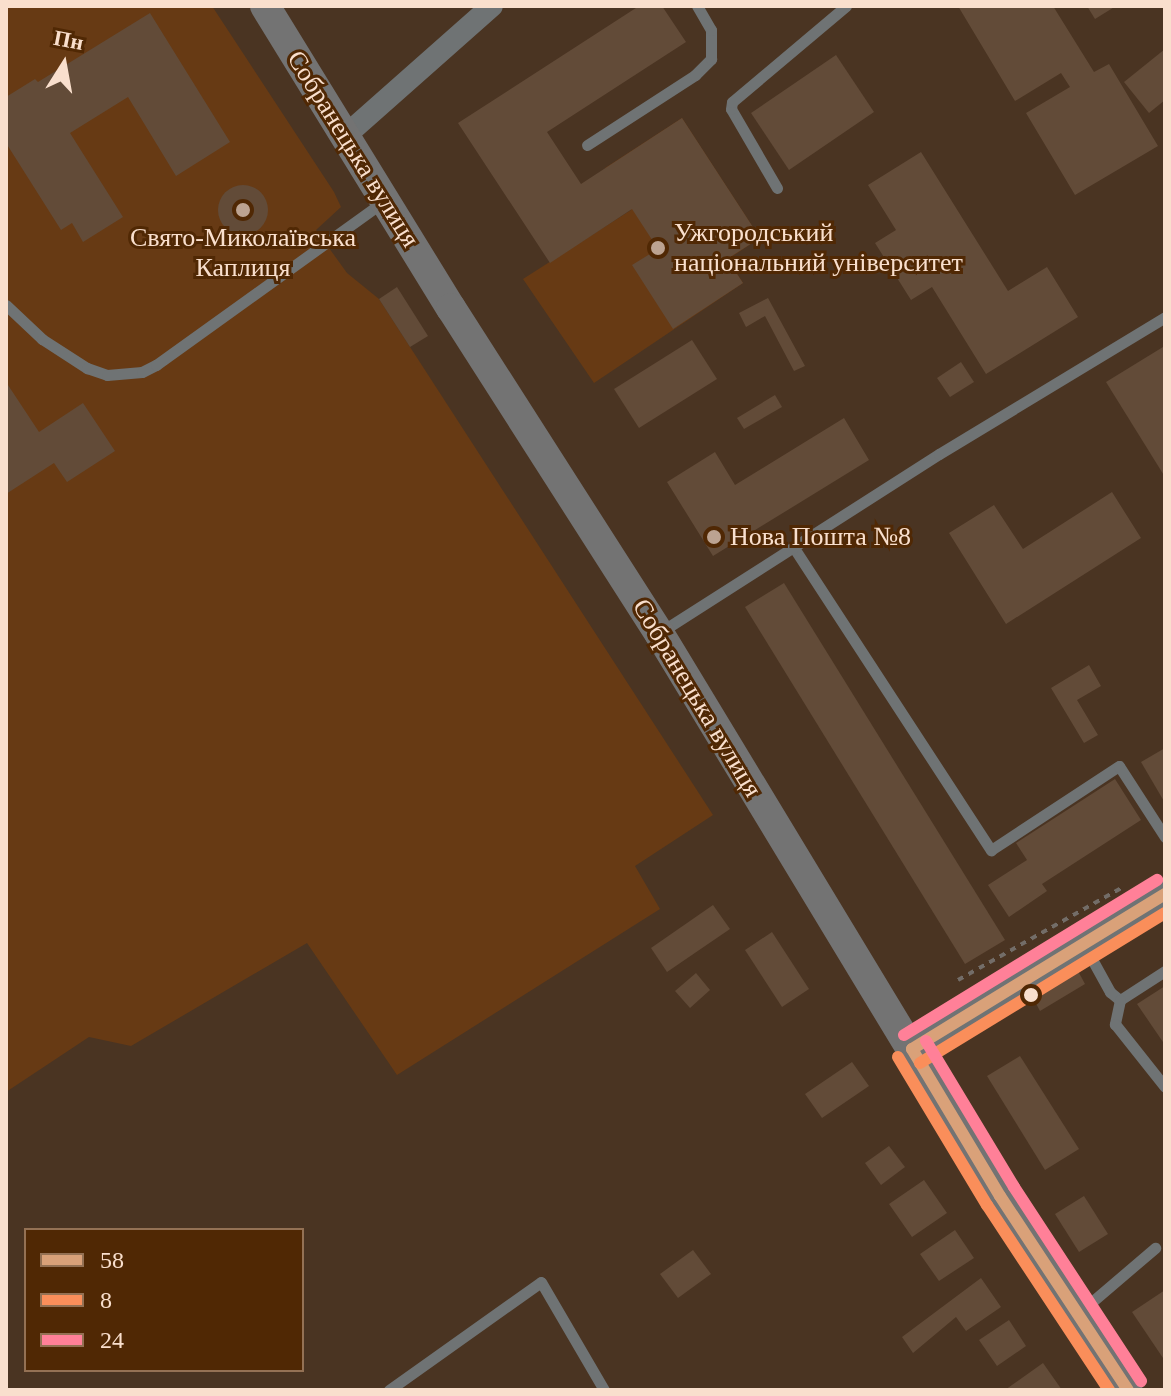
<!DOCTYPE html>
<html>
<head>
<meta charset="utf-8">
<style>
	body { margin:0 }
	#map { position:relative; width:1171px; height:1396px; overflow:hidden; background:#4a3422; font-family:Georgia,serif }
	div>[style] { position:absolute }
	[style*='--x'] { left:calc(var(--x)*1px); top:calc(var(--y)*1px); width:calc(var(--w)*1px); rotate:calc(var(--a)*1deg) }
	.built>* { inset:0; background:#673a14 }
	.building>* { inset:0; background:#624b38 }
	.round { border-radius:50% }
	.path>* { height:4px; margin-top:-2px; transform-origin:0; background:repeating-linear-gradient(90deg,#736d68 0 6px,transparent 0 12px) }
	.service>* { height:11px; margin:-5.5px; padding:0 5.5px; transform-origin:5.5px; border-radius:5.5px; background:#6f7374 }
	.minor>* { height:22px; margin:-11px; padding:0 11px; transform-origin:11px; border-radius:11px; background:#6f7374 }
	.tertiary>* { height:26px; margin:-13px; padding:0 13px; transform-origin:13px; border-radius:13px; background:#6f7374 }
	.secondary>* { height:30px; margin:-15px; padding:0 15px; transform-origin:15px; border-radius:15px; background:#737373 }
	.bus-1>* { height:12px; margin:-6px; padding:0 6px; transform-origin:6px; border-radius:6px; background:#d9a179 }
	.bus-2>* { height:12px; margin:-6px; padding:0 6px; transform-origin:6px; border-radius:6px; background:#fa8e5a }
	.bus-3>* { height:12px; margin:-6px; padding:0 6px; transform-origin:6px; border-radius:6px; background:#ff8098 }
	.dots>* { width:22px; height:22px; translate:-50% -50%; box-sizing:border-box; border:4px solid #502804; border-radius:50% }
	span { translate:-50% -50%; white-space:nowrap; text-align:center; line-height:1.15; -webkit-text-stroke:6px #502804; paint-order:stroke }
	.street-label { font-size:26px; color:#f9dfcd }
	.poi-label { font-size:26px; color:#f9dfcd }
	.left { translate:0 -50%; text-align:left }
	.frame { position:absolute; inset:0; border:8px solid #f9dfcd; pointer-events:none }
	.legend { position:absolute; left:24px; top:1228px; width:280px; height:144px; box-sizing:border-box; background:#502804; border:2px solid #947154; margin:0; padding:10px 14px; list-style:none; font-size:24px; color:#f9dfcd }
	.legend li { display:flex; align-items:center; gap:16px; height:40px }
	.legend b { width:40px; border:2px solid #947154 }
	.north { position:absolute; left:24px; top:24px; width:80px; height:80px; -webkit-text-stroke:6px #502804; paint-order:stroke; rotate:11deg; font-size:22px; font-weight:700; line-height:32px; text-align:center; color:#f9dfcd }
	.north::after { content:''; display:block; margin:auto; width:28px; height:36px; background:#f9dfcd; clip-path:polygon(50% 0,100% 100%,50% 72%,0 100%) }
</style>
</head>
<body>
<div id="map">
	<div class="built">
		<i style="clip-path:polygon(6px 6px,212px 6px,334px 192px,341px 207px,316px 230px,347px 273px,379px 299px,713px 815px,635px 866px,660px 909px,397px 1075px,307px 943px,131px 1046px,89px 1037px,6px 1092px)"></i>
		<i style="clip-path:polygon(682px 118px,760px 238px,728px 259px,743px 283px,594px 383px,523px 279px,631px 210px,605px 168px)"></i>
	</div>
	<div class="building">
		<i style="clip-path:polygon(639px 6px,662px 6px,686px 42px,547px 132px,581px 184px,682px 118px,760px 238px,727px 259px,743px 283px,673px 329px,632px 265px,658px 249px,632px 209px,550px 263px,458px 123px)"></i>
		<i style="clip-path:polygon(958px 6px,1053px 6px,1094px 72px,1109px 64px,1158px 146px,1075px 195px,1026px 113px,1070px 87px,1061px 73px,1015px 101px)"></i>
		<i style="clip-path:polygon(1087px 6px,1116px 6px,1095px 19px)"></i>
		<i style="clip-path:polygon(150px 13px,230px 142px,176px 176px,128px 97px,70px 133px,123px 217px,83px 242px,72px 223px,61px 230px,6px 143px,6px 97px,35px 79px,38px 82px)"></i>
		<i style="clip-path:polygon(1165px 49px,1165px 100px,1149px 113px,1124px 82px)"></i>
		<i style="clip-path:polygon(836px 55px,874px 112px,789px 170px,751px 113px)"></i>
		<i style="clip-path:polygon(921px 152px,1008px 291px,1047px 267px,1078px 317px,986px 374px,932px 287px,911px 300px,875px 243px,896px 230px,868px 185px)"></i>
		<i class="round" style="left:218px;top:185px;width:50px;height:50px"></i>
		<i style="clip-path:polygon(397px 287px,428px 336px,410px 347px,379px 299px)"></i>
		<i style="clip-path:polygon(768px 298px,805px 366px,794px 371px,765px 316px,746px 327px,739px 313px)"></i>
		<i style="clip-path:polygon(692px 340px,717px 379px,639px 428px,614px 389px)"></i>
		<i style="clip-path:polygon(1163px 347px,1165px 350px,1165px 477px,1106px 382px)"></i>
		<i style="clip-path:polygon(961px 362px,974px 382px,950px 397px,937px 378px)"></i>
		<i style="clip-path:polygon(6px 382px,39px 432px,83px 403px,115px 451px,67px 482px,54px 463px,6px 494px)"></i>
		<i style="clip-path:polygon(775px 395px,782px 407px,744px 429px,737px 418px)"></i>
		<i style="clip-path:polygon(844px 418px,869px 460px,713px 556px,667px 482px,715px 452px,735px 485px)"></i>
		<i style="clip-path:polygon(1112px 492px,1141px 538px,1006px 624px,949px 533px,994px 505px,1023px 549px)"></i>
		<i style="clip-path:polygon(784px 583px,1005px 940px,965px 964px,745px 607px)"></i>
		<i style="clip-path:polygon(1089px 665px,1101px 686px,1077px 700px,1098px 735px,1084px 743px,1051px 688px)"></i>
		<i style="clip-path:polygon(1165px 748px,1165px 803px,1141px 762px)"></i>
		<i style="clip-path:polygon(1115px 779px,1141px 820px,1042px 884px,1047px 891px,1009px 917px,988px 885px,1027px 860px,1016px 843px)"></i>
		<i style="clip-path:polygon(713px 905px,730px 929px,667px 972px,651px 948px)"></i>
		<i style="clip-path:polygon(772px 932px,809px 989px,782px 1007px,745px 950px)"></i>
		<i style="clip-path:polygon(1078px 971px,1085px 984px,1040px 1011px,1033px 998px)"></i>
		<i style="clip-path:polygon(696px 973px,710px 990px,690px 1008px,675px 991px)"></i>
		<i style="clip-path:polygon(1165px 986px,1165px 1045px,1137px 1004px)"></i>
		<i style="clip-path:polygon(1020px 1056px,1079px 1149px,1045px 1170px,987px 1076px)"></i>
		<i style="clip-path:polygon(852px 1062px,869px 1086px,822px 1118px,805px 1094px)"></i>
		<i style="clip-path:polygon(889px 1146px,905px 1167px,881px 1185px,865px 1163px)"></i>
		<i style="clip-path:polygon(924px 1180px,947px 1213px,912px 1237px,889px 1204px)"></i>
		<i style="clip-path:polygon(1084px 1196px,1108px 1234px,1079px 1252px,1055px 1214px)"></i>
		<i style="clip-path:polygon(955px 1230px,974px 1258px,939px 1281px,920px 1254px)"></i>
		<i style="clip-path:polygon(693px 1250px,711px 1274px,678px 1298px,660px 1274px)"></i>
		<i style="clip-path:polygon(981px 1278px,1001px 1307px,966px 1331px,956px 1317px,913px 1353px,902px 1337px)"></i>
		<i style="clip-path:polygon(1165px 1290px,1165px 1361px,1132px 1312px)"></i>
		<i style="clip-path:polygon(1009px 1320px,1026px 1346px,997px 1366px,979px 1340px)"></i>
		<i style="clip-path:polygon(1043px 1363px,1062px 1390px,1005px 1390px)"></i>
	</div>
	<div class="path">
		<i style="--x:958;--y:980;--w:189;--a:-29.4"></i>
	</div>
	<div class="service">
		<i style="--x:587;--y:145;--w:129;--a:-32.9"></i>
		<i style="--x:695;--y:75;--w:23;--a:-45"></i>
		<i style="--x:711;--y:59;--w:29;--a:-90"></i>
		<i style="--x:711;--y:30;--w:28;--a:-120"></i>
		<i style="--x:777;--y:188;--w:91;--a:-120.2"></i>
		<i style="--x:731;--y:109;--w:7;--a:-82"></i>
		<i style="--x:732;--y:102;--w:149;--a:-40.1"></i>
		<i style="--x:6;--y:305;--w:50;--a:43.4"></i>
		<i style="--x:42;--y:339;--w:54;--a:32.8"></i>
		<i style="--x:87;--y:368;--w:21;--a:19"></i>
		<i style="--x:107;--y:375;--w:35;--a:-5"></i>
		<i style="--x:142;--y:372;--w:16;--a:-27"></i>
		<i style="--x:156;--y:365;--w:281;--a:-35.7"></i>
		<i style="--x:794;--y:548;--w:361;--a:56.9"></i>
		<i style="--x:991;--y:850;--w:153;--a:-33.3"></i>
		<i style="--x:1119;--y:766;--w:85;--a:57.1"></i>
		<i style="--x:659;--y:633;--w:332;--a:-32.6"></i>
		<i style="--x:939;--y:454;--w:264;--a:-31.2"></i>
		<i style="--x:1083;--y:943;--w:56;--a:61.1"></i>
		<i style="--x:1110;--y:992;--w:13;--a:39"></i>
		<i style="--x:1120;--y:1000;--w:54;--a:-32.8"></i>
		<i style="--x:1120;--y:1000;--w:25;--a:102"></i>
		<i style="--x:1115;--y:1024;--w:80;--a:51.6"></i>
		<i style="--x:1080;--y:1312;--w:99;--a:-40.5"></i>
		<i style="--x:389;--y:1390;--w:186;--a:-35.4"></i>
		<i style="--x:541;--y:1282;--w:125;--a:59.7"></i>
	</div>
	<div class="minor">
		<i style="--x:345;--y:136;--w:196;--a:-41.5"></i>
	</div>
	<div class="tertiary">
		<i style="--x:912;--y:1049;--w:297;--a:-31.5"></i>
	</div>
	<div class="secondary">
		<i style="--x:265;--y:6;--w:355;--a:58.4"></i>
		<i style="--x:451;--y:308;--w:386;--a:57.4"></i>
		<i style="--x:659;--y:633;--w:658;--a:58.8"></i>
		<i style="--x:1000;--y:1196;--w:232;--a:56.6"></i>
	</div>
	<div class="bus-1">
		<i style="--x:912;--y:1049;--w:171;--a:59.1"></i>
		<i style="--x:1000;--y:1196;--w:232;--a:56.6"></i>
		<i style="--x:912;--y:1049;--w:297;--a:-31.5"></i>
	</div>
	<div class="bus-2">
		<i style="--x:898;--y:1057;--w:173;--a:59"></i>
		<i style="--x:987;--y:1205;--w:222;--a:56.6"></i>
		<i style="--x:920;--y:1063;--w:287;--a:-31.5"></i>
	</div>
	<div class="bus-3">
		<i style="--x:904;--y:1035;--w:297;--a:-31.5"></i>
		<i style="--x:926;--y:1041;--w:170;--a:58.9"></i>
		<i style="--x:1014;--y:1187;--w:232;--a:56.8"></i>
	</div>
	<div class="dots">
		<i style="left:243px;top:210px;background:#bca391"></i>
		<i style="left:658px;top:248px;background:#bca391"></i>
		<i style="left:714px;top:537px;background:#bca391"></i>
		<i style="left:1031px;top:995px;background:#f9dfcd"></i>
	</div>
	<div class="street-label">
		<span style="left:353px;top:149px;rotate:58deg">Собранецька вулиця</span>
		<span style="left:697px;top:698px;rotate:59deg">Собранецька вулиця</span>
	</div>
	<div class="poi-label">
		<span class="left" style="left:674px;top:248px">Ужгородський<br>національний університет</span>
		<span style="left:243px;top:253px">Свято-Миколаївська<br>Каплиця</span>
		<span class="left" style="left:730px;top:537px">Нова Пошта №8</span>
	</div>
	<div class="frame"></div>
	<ul class="legend">
	<li><b style="height:10px;background:#d9a179"></b>58</li>
	<li><b style="height:10px;background:#fa8e5a"></b>8</li>
	<li><b style="height:10px;background:#ff8098"></b>24</li>
	</ul>
	<div class="north">Пн</div>
</div>
</body>
</html>
